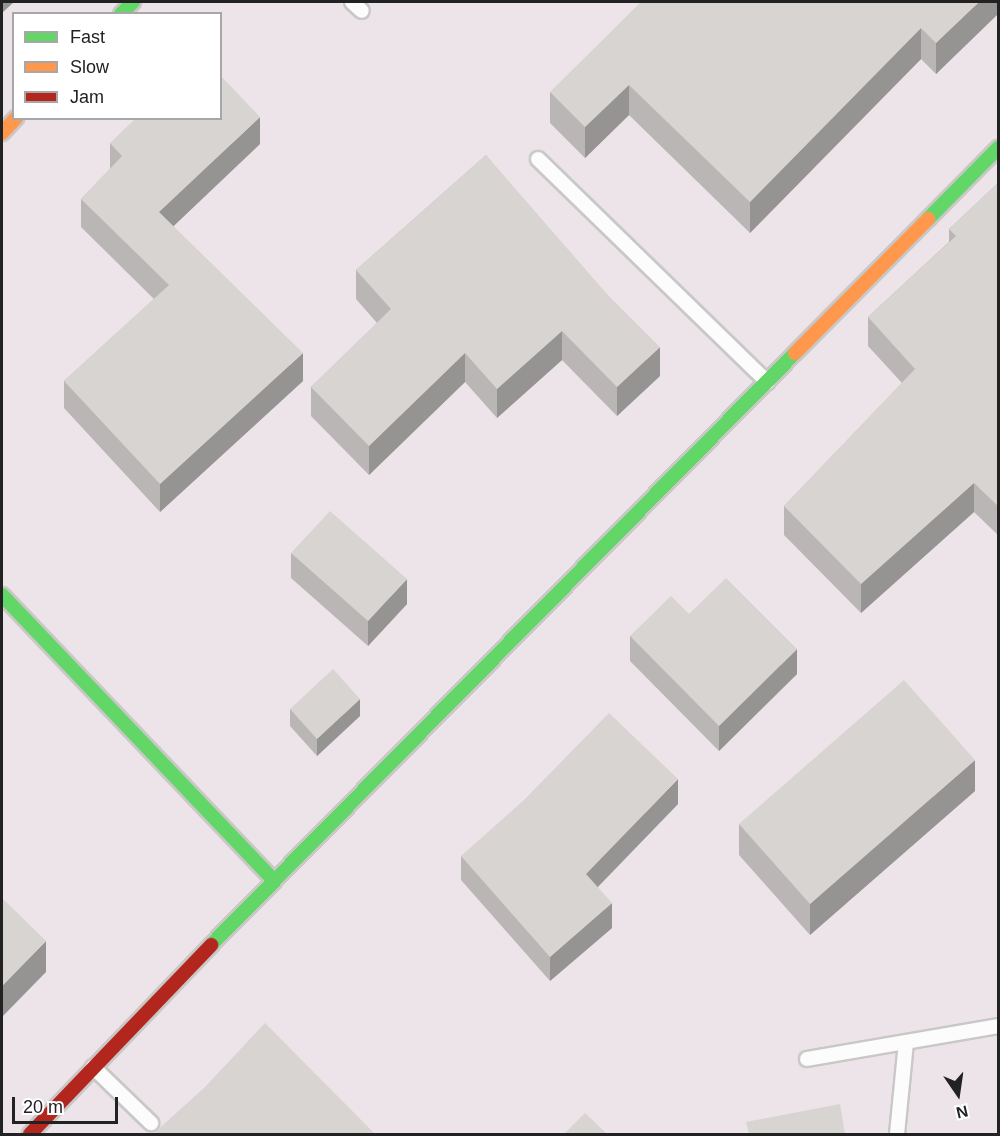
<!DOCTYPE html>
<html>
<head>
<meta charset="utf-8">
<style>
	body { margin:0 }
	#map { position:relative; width:1000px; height:1136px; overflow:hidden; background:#f0eeeb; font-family:Arial,sans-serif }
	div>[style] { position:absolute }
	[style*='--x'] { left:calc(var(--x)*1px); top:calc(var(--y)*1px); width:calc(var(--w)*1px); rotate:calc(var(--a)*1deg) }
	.industrial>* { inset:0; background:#ede4e9 }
	.roads { filter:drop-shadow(2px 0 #c9c8c7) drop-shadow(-2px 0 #c9c8c7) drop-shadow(0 2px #c9c8c7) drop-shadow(0 -2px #c9c8c7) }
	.lane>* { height:14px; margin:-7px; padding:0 7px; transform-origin:7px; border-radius:7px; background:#fdfcfc }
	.fast>* { height:14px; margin:-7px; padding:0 7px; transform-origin:7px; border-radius:7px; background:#63d668 }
	.slow>* { height:14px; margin:-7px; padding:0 7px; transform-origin:7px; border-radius:7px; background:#ff974d }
	.jam>* { height:14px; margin:-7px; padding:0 7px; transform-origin:7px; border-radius:7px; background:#b3261e }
	.wall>* { inset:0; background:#b9b6b5 }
	.shaded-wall>* { inset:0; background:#969493 }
	.building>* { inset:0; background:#d7d4d2 }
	span { translate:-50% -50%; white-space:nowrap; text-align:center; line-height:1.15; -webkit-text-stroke:6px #fff; paint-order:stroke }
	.frame { position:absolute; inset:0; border:3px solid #222; pointer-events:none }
	.legend { position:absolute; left:12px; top:12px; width:210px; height:108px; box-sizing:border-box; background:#fff; border:2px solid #a7a7a7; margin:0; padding:8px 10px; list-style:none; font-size:18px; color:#222 }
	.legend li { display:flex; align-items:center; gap:12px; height:30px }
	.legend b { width:30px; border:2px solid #a7a7a7 }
	.north { position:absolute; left:928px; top:1064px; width:60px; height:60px; -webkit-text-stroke:4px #fff; paint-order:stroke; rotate:167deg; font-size:16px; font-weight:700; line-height:24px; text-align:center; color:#222 }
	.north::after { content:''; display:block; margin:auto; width:21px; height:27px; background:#222; clip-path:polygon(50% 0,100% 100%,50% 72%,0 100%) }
	.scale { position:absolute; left:12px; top:1097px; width:106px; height:27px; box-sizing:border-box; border:3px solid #222; border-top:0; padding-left:8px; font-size:18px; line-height:21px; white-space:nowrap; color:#222; -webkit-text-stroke:4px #fff; paint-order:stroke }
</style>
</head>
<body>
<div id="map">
	<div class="industrial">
		<i style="clip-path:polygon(evenodd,2px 2px,998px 2px,998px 1134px,2px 1134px,2px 2px,14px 14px,220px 14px,220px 118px,14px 118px,14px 14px)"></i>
	</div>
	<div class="roads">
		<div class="lane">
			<i style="--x:352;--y:2;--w:13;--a:42"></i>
			<i style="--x:538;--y:159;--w:320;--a:44.2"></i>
			<i style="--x:807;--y:1059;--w:194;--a:-9.8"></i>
			<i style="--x:93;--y:1067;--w:81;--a:44"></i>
			<i style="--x:897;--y:1134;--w:92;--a:-84.4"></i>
		</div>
		<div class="fast">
			<i style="--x:121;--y:14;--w:17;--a:-45"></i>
			<i style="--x:928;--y:219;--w:100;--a:-45.4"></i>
			<i style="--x:2;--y:595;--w:393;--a:46.4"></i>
			<i style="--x:211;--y:945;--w:832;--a:-45.39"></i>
		</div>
		<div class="slow">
			<i style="--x:2;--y:133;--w:21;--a:-47"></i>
			<i style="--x:795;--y:353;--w:189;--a:-45.2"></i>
		</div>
		<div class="jam">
			<i style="--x:30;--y:1134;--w:262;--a:-46.2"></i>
		</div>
	</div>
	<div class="wall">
		<i style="clip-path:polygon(999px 2px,999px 13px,936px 74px,921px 59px,750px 233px,629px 115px,585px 158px,550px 123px,550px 92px)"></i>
		<i style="clip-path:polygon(110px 143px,260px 144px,173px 226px,303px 381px,160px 512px,64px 408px,64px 381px,154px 299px,81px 227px,81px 199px,110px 169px)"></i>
		<i style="clip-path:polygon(486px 155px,660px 376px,617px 416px,562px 360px,497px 418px,465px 382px,369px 475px,311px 416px,311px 387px,377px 323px,356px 299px,356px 270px)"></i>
		<i style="clip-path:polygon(999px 182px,999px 536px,974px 512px,861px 613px,784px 535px,784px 506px,902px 383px,868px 346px,868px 317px,949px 242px,949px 229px)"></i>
		<i style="clip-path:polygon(291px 553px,407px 604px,368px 646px,291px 578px)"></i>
		<i style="clip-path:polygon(689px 614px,797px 674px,719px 751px,630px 661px,630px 636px)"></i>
		<i style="clip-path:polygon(290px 709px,360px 716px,317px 756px,290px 726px)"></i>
		<i style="clip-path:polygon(975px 791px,810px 935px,739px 855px,739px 824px)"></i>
		<i style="clip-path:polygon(678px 804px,598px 887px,612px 928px,550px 981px,461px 880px,461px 856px)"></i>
	</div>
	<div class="shaded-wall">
		<i style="clip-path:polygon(2px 2px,14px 2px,2px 13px)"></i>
		<i style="clip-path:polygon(979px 2px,999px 2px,999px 13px,936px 74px,936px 43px)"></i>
		<i style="clip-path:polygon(921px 28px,921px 59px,750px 233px,750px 202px)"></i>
		<i style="clip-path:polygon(629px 85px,629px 115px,585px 158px,585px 127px)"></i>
		<i style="clip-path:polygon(260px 117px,260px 144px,159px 240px,159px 212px)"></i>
		<i style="clip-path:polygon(562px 331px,562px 360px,497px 418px,497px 389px)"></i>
		<i style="clip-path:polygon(660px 347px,660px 376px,617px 416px,617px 387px)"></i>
		<i style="clip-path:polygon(303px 353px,303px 381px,160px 512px,160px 484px)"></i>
		<i style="clip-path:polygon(465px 353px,465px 382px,369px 475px,369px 446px)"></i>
		<i style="clip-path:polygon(974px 483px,974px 512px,861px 613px,861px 584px)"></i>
		<i style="clip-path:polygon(407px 579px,407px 604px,368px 646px,368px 621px)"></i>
		<i style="clip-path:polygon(797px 649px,797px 674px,719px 751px,719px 726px)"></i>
		<i style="clip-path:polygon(360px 699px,360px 716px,317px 756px,317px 739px)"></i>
		<i style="clip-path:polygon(975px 760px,975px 791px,810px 935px,810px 904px)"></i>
		<i style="clip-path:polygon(678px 779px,678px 804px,586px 899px,586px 874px)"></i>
		<i style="clip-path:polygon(612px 903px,612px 928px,550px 981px,550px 957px)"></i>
		<i style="clip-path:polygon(46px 941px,46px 972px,2px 1017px,2px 986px)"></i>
	</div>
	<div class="building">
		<i style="clip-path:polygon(641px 2px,979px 2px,936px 43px,921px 28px,750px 202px,629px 85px,585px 127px,550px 92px)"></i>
		<i style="clip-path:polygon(220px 75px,260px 117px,159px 212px,303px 353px,160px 484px,64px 381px,169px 285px,81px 199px,122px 156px,110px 143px,136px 118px,220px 118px)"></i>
		<i style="clip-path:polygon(486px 155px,606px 293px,660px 347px,617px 387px,562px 331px,497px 389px,465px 353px,369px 446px,311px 387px,391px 309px,356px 270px)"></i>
		<i style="clip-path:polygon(999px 182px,999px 507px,974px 483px,861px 584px,784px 506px,915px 369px,868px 317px,956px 236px,949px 229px)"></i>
		<i style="clip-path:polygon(330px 511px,407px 579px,368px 621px,291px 553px)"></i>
		<i style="clip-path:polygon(726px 578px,797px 649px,719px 726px,630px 636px,671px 596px,689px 614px)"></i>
		<i style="clip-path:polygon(333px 669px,360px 699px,317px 739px,290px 709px)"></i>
		<i style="clip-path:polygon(904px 680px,975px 760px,810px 904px,739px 824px)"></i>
		<i style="clip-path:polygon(609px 713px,678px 779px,586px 874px,612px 903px,550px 957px,461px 856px,524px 800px)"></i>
		<i style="clip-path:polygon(2px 898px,46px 941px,2px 986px)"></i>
		<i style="clip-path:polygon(265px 1023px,375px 1134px,153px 1134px,205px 1087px)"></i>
		<i style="clip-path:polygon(840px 1104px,845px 1134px,749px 1134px,746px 1122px)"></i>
		<i style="clip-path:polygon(585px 1113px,607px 1134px,564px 1134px)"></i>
	</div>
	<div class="frame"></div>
	<ul class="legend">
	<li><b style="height:8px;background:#63d668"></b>Fast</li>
	<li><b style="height:8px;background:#ff974d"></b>Slow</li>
	<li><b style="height:8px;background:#b3261e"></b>Jam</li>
	</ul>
	<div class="north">N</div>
	<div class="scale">20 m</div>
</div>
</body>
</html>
